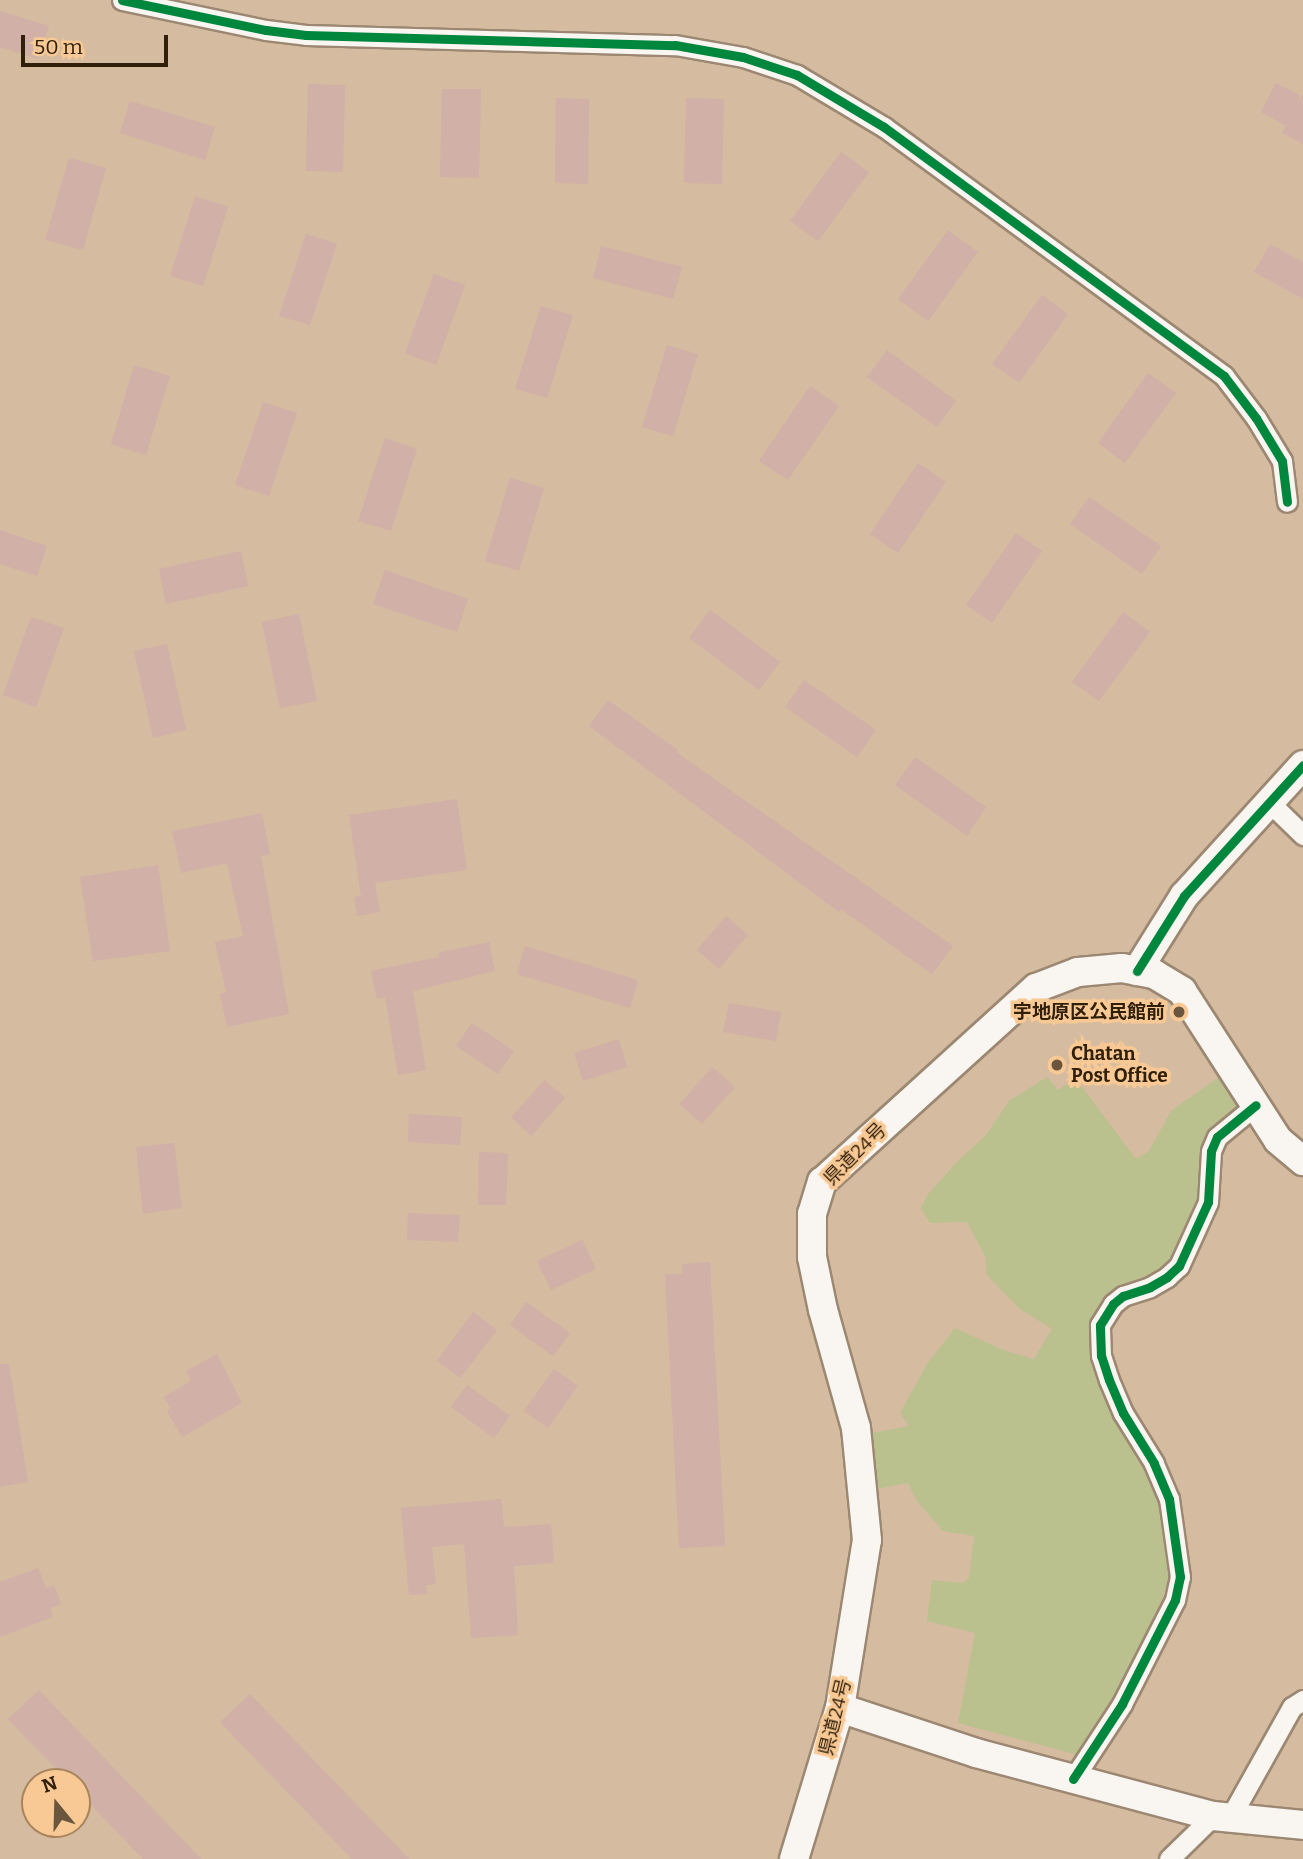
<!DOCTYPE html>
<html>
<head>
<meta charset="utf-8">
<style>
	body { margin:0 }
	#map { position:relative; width:1303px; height:1859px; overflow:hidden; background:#d5bb9f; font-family:Bitter,"Noto Sans JP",serif }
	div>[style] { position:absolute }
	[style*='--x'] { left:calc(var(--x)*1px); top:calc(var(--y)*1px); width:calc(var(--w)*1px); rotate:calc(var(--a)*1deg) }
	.green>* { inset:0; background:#bbc08f }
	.building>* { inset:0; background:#d0b0a7 }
	.roads { filter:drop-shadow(2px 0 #9c8872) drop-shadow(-2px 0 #9c8872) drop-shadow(0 2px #9c8872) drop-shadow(0 -2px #9c8872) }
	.street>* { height:19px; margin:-9.5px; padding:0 9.5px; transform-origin:9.5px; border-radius:9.5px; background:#f9f5f1 }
	.secondary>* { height:28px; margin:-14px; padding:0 14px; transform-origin:14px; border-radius:14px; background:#f9f5f1 }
	.cycleway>* { height:9px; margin:-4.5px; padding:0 4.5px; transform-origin:4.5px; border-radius:4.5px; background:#00873e }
	.dots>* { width:19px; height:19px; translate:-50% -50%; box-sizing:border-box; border:4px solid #f8c995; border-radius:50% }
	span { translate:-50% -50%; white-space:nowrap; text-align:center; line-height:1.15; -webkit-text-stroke:7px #f8c995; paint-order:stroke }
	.poi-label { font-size:19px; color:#301f09; font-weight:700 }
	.right { translate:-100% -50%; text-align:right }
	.left { translate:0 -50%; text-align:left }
	.street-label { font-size:19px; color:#301f09 }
	.north { position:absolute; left:21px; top:1768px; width:70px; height:70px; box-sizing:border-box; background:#f8c995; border:2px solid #a8855d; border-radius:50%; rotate:341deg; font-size:19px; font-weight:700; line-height:28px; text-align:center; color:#301f09 }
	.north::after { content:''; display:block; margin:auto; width:24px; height:32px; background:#6a563e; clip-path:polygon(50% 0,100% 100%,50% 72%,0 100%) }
	.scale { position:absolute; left:21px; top:35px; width:147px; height:32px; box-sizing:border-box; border:4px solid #301f09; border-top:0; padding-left:9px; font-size:21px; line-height:24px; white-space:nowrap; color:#301f09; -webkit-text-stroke:5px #f8c995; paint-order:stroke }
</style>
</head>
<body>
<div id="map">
	<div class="green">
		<i style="clip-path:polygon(1230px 1069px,1255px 1106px,1221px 1133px,1183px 1256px,1115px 1302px,1101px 1352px,1159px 1475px,1171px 1575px,1148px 1635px,1114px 1701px,1078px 1755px,958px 1723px,975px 1633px,927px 1621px,932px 1580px,963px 1583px,969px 1578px,974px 1536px,943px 1531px,917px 1501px,908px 1483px,865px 1491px,861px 1435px,909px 1426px,900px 1413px,927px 1364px,955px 1328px,1006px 1351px,1034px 1359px,1052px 1329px,1020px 1309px,986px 1274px,986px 1258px,967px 1222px,930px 1223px,921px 1208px,928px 1194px,960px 1159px,986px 1135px,1009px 1101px,1047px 1077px,1058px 1090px,1076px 1079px,1136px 1159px,1149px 1151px,1171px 1111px)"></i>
	</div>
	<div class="building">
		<i style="clip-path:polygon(0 11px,49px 26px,39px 59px,0 47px)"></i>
		<i style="clip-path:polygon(1276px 83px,1300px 95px,1297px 105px,1303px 94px,1303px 144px,1282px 133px,1286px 126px,1261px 112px)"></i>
		<i style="clip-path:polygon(308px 84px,345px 85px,343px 172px,306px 171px)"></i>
		<i style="clip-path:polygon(442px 89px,481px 89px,479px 178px,440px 177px)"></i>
		<i style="clip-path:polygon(556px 98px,589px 99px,588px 184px,555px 183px)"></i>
		<i style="clip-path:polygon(686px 98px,724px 99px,722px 184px,684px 183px)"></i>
		<i style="clip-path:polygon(130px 101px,215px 127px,205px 160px,120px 133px)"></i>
		<i style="clip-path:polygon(841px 152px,869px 172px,818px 241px,790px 221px)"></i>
		<i style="clip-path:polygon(69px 158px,106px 168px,83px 250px,45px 240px)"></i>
		<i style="clip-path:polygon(195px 196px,228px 207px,203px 286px,170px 276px)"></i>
		<i style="clip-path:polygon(948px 230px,978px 252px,928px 321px,898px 299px)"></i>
		<i style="clip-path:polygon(306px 234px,337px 244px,310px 325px,279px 316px)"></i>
		<i style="clip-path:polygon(1270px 244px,1303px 262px,1303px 299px,1254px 272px)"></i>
		<i style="clip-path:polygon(601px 246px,682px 267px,673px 299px,593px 278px)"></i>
		<i style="clip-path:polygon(434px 274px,465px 285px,436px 365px,405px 353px)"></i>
		<i style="clip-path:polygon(1042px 295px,1068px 314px,1019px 383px,992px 364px)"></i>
		<i style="clip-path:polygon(541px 306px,573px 315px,547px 398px,515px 389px)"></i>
		<i style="clip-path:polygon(667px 345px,698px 354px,673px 436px,642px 427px)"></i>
		<i style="clip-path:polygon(887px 350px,956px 401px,937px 427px,867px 377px)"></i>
		<i style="clip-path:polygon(134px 365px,170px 376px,146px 455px,111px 444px)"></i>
		<i style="clip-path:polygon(1148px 373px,1176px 393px,1125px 463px,1098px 443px)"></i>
		<i style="clip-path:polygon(810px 386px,839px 406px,788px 480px,759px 461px)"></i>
		<i style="clip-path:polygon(263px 402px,297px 413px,269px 496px,235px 485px)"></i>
		<i style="clip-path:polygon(385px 438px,417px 449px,391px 531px,358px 521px)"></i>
		<i style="clip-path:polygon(918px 463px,946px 482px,898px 553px,870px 534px)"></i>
		<i style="clip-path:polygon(510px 478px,544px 488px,519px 571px,485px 561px)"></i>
		<i style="clip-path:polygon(1089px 497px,1161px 546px,1142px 574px,1070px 524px)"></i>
		<i style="clip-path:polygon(0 530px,47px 546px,37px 576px,0 564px)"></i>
		<i style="clip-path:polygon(1016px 533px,1042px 551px,992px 623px,966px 605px)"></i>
		<i style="clip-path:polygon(241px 551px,248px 586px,166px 604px,159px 569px)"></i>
		<i style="clip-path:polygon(385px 570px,468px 599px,457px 632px,373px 604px)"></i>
		<i style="clip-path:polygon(710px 610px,780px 662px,759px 690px,689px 638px)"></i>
		<i style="clip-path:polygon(1123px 612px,1150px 632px,1099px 701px,1072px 682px)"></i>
		<i style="clip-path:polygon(299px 614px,317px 701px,280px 708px,262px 622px)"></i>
		<i style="clip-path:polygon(31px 617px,64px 628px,36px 707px,3px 695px)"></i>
		<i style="clip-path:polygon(167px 644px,186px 730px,153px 738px,134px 651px)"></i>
		<i style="clip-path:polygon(804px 680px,876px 730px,857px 757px,785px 707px)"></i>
		<i style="clip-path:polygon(608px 700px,678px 750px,676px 752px,953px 946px,932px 974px,841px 909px,839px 912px,589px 726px)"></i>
		<i style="clip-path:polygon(915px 757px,986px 807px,967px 836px,895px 785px)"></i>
		<i style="clip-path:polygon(457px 799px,467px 870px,375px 883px,380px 912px,357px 916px,354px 897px,361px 896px,349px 815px)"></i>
		<i style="clip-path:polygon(262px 813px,270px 854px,261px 856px,289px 1014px,227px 1027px,220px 994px,226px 992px,215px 942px,243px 936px,227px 863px,181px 873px,172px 831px)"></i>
		<i style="clip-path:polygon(158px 865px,170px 951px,93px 961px,80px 877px)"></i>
		<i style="clip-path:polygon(726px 916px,748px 935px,719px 969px,697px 950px)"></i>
		<i style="clip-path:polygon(489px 942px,495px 971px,413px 991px,426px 1070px,398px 1075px,385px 997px,377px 999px,371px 971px,439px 957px,438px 953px)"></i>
		<i style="clip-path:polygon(525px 946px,638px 980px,630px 1008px,517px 974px)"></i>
		<i style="clip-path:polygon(729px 1003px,781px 1012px,776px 1041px,723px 1032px)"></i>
		<i style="clip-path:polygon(472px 1023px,514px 1051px,498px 1074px,456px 1046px)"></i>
		<i style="clip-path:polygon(619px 1039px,627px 1067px,583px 1081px,574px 1053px)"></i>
		<i style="clip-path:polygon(712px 1067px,735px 1087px,702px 1124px,680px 1104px)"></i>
		<i style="clip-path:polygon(545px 1080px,565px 1098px,531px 1136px,511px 1117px)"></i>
		<i style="clip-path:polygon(409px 1114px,462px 1117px,460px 1145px,408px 1142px)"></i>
		<i style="clip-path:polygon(174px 1143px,182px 1208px,143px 1214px,136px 1147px)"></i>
		<i style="clip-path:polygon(479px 1152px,508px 1153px,506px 1205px,478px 1205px)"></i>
		<i style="clip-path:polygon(408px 1213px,460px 1215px,458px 1242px,407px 1240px)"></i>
		<i style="clip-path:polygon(582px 1240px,596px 1269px,551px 1290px,537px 1261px)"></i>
		<i style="clip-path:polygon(710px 1262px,725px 1546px,679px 1548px,665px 1274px,682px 1274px,682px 1264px)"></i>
		<i style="clip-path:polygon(526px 1302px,570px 1333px,553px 1356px,510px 1325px)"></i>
		<i style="clip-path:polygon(473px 1312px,497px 1330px,460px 1378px,437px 1361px)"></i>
		<i style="clip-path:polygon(217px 1354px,242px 1403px,182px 1437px,167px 1411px,171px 1409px,164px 1397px,191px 1381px,186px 1371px)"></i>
		<i style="clip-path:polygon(0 1364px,9px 1364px,28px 1482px,0 1487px)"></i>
		<i style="clip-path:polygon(554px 1369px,578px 1386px,548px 1428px,524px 1411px)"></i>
		<i style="clip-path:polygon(467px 1385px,510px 1416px,494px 1438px,451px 1407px)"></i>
		<i style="clip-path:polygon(501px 1499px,504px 1527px,551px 1524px,554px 1563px,514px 1566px,518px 1635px,471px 1638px,464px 1544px,432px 1547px,436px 1584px,426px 1585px,427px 1594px,409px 1595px,401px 1508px)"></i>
		<i style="clip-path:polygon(38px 1568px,46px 1588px,54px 1585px,61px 1604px,50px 1608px,53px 1617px,0 1637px,0 1582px)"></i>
		<i style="clip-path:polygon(39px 1690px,201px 1859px,143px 1859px,77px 1790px,77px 1782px,69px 1782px,8px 1719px)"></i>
		<i style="clip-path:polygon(250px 1694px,409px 1859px,352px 1859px,220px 1722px)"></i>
	</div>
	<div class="roads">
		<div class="street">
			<i style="--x:122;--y:0;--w:147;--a:11.8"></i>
			<i style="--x:266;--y:30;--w:40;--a:7.1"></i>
			<i style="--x:306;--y:35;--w:369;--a:1.6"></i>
			<i style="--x:675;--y:45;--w:69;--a:10"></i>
			<i style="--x:743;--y:57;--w:57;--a:18.4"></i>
			<i style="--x:797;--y:75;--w:101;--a:30.9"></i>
			<i style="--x:884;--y:127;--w:421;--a:36.2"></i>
			<i style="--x:1224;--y:376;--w:53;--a:52.7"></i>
			<i style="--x:1256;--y:418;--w:50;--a:58.8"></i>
			<i style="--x:1282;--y:461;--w:41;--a:83"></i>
			<i style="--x:1268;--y:801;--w:49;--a:44.2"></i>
			<i style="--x:1073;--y:1779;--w:90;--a:-56.8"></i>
			<i style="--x:1122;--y:1704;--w:117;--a:-63"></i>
			<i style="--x:1175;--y:1600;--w:24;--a:-78"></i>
			<i style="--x:1180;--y:1577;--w:79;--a:-98"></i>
			<i style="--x:1169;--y:1499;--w:39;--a:-113"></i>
			<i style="--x:1154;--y:1463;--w:59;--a:-121.8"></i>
			<i style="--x:1123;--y:1413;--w:36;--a:-113"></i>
			<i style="--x:1109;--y:1380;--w:25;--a:-108"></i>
			<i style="--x:1101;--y:1356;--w:31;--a:-92"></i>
			<i style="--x:1100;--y:1325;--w:25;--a:-58"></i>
			<i style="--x:1113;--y:1304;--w:13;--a:-39"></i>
			<i style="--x:1123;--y:1296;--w:28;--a:-18"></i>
			<i style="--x:1150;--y:1287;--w:20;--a:-30"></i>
			<i style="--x:1167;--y:1277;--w:16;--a:-43"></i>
			<i style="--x:1179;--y:1266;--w:70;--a:-65.6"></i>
			<i style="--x:1208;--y:1202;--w:51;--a:-86.6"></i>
			<i style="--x:1211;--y:1151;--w:15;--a:-67"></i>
			<i style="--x:1217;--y:1137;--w:50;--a:-39.4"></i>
			<i style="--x:1231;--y:1816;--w:125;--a:-60.8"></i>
			<i style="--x:1292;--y:1707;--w:13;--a:-32"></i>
			<i style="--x:1169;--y:1859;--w:62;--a:-44.3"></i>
		</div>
		<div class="secondary">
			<i style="--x:1137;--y:971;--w:89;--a:-57.9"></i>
			<i style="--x:1184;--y:896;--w:177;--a:-47.7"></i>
			<i style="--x:840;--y:1708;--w:143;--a:18.3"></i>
			<i style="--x:976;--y:1753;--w:245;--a:14.9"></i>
			<i style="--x:1213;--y:1816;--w:90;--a:5.7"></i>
			<i style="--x:794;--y:1859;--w:158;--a:-73.1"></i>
			<i style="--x:840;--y:1708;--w:170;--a:-80.9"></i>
			<i style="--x:867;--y:1540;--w:113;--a:-95.6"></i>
			<i style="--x:856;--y:1428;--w:123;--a:-105.6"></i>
			<i style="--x:823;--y:1310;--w:54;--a:-101.7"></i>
			<i style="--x:812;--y:1257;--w:43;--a:-90"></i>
			<i style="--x:812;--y:1214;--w:34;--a:-73"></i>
			<i style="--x:822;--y:1182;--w:289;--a:-42.2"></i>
			<i style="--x:1036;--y:988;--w:45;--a:-20.9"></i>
			<i style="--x:1078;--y:972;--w:44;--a:-5.2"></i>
			<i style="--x:1122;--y:968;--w:33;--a:11"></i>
			<i style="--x:1154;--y:974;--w:33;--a:31"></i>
			<i style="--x:1182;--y:991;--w:177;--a:57.2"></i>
			<i style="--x:1278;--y:1140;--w:33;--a:40"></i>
		</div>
	</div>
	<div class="cycleway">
		<i style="--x:122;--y:0;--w:147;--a:11.8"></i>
		<i style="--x:266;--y:30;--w:40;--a:7.1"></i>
		<i style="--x:306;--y:35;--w:369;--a:1.6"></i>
		<i style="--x:675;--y:45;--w:69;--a:10"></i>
		<i style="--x:743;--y:57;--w:57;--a:18.4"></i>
		<i style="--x:797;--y:75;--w:101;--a:30.9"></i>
		<i style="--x:884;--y:127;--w:421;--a:36.2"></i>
		<i style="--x:1224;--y:376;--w:53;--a:52.7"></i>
		<i style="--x:1256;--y:418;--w:50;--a:58.8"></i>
		<i style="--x:1282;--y:461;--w:41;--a:83"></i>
		<i style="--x:1137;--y:971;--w:89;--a:-57.9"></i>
		<i style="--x:1184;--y:896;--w:177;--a:-47.7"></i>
		<i style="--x:1073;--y:1779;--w:90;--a:-56.8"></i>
		<i style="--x:1122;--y:1704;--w:117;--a:-63"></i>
		<i style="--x:1175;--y:1600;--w:24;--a:-78"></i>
		<i style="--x:1180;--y:1577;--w:79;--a:-98"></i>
		<i style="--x:1169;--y:1499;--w:39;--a:-113"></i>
		<i style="--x:1154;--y:1463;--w:59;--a:-121.8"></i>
		<i style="--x:1123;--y:1413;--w:36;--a:-113"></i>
		<i style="--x:1109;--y:1380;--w:25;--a:-108"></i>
		<i style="--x:1101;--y:1356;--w:31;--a:-92"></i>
		<i style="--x:1100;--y:1325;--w:25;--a:-58"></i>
		<i style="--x:1113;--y:1304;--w:13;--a:-39"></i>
		<i style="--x:1123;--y:1296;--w:28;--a:-18"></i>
		<i style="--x:1150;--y:1287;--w:20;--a:-30"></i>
		<i style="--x:1167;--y:1277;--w:16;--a:-43"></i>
		<i style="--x:1179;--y:1266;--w:70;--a:-65.6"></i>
		<i style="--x:1208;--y:1202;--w:51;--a:-86.6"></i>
		<i style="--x:1211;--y:1151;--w:15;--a:-67"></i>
		<i style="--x:1217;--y:1137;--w:50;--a:-39.4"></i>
	</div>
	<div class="dots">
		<i style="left:1179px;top:1012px;background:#6a563e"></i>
		<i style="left:1057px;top:1065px;background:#6a563e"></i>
	</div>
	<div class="poi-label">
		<span class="right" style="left:1165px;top:1012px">宇地原区公民館前</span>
		<span class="left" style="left:1071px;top:1065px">Chatan<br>Post Office</span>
	</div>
	<div class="street-label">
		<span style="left:855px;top:1154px;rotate:-45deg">県道24号</span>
		<span style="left:835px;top:1717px;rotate:-76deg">県道24号</span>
	</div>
	<div class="north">N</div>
	<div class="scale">50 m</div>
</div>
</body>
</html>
